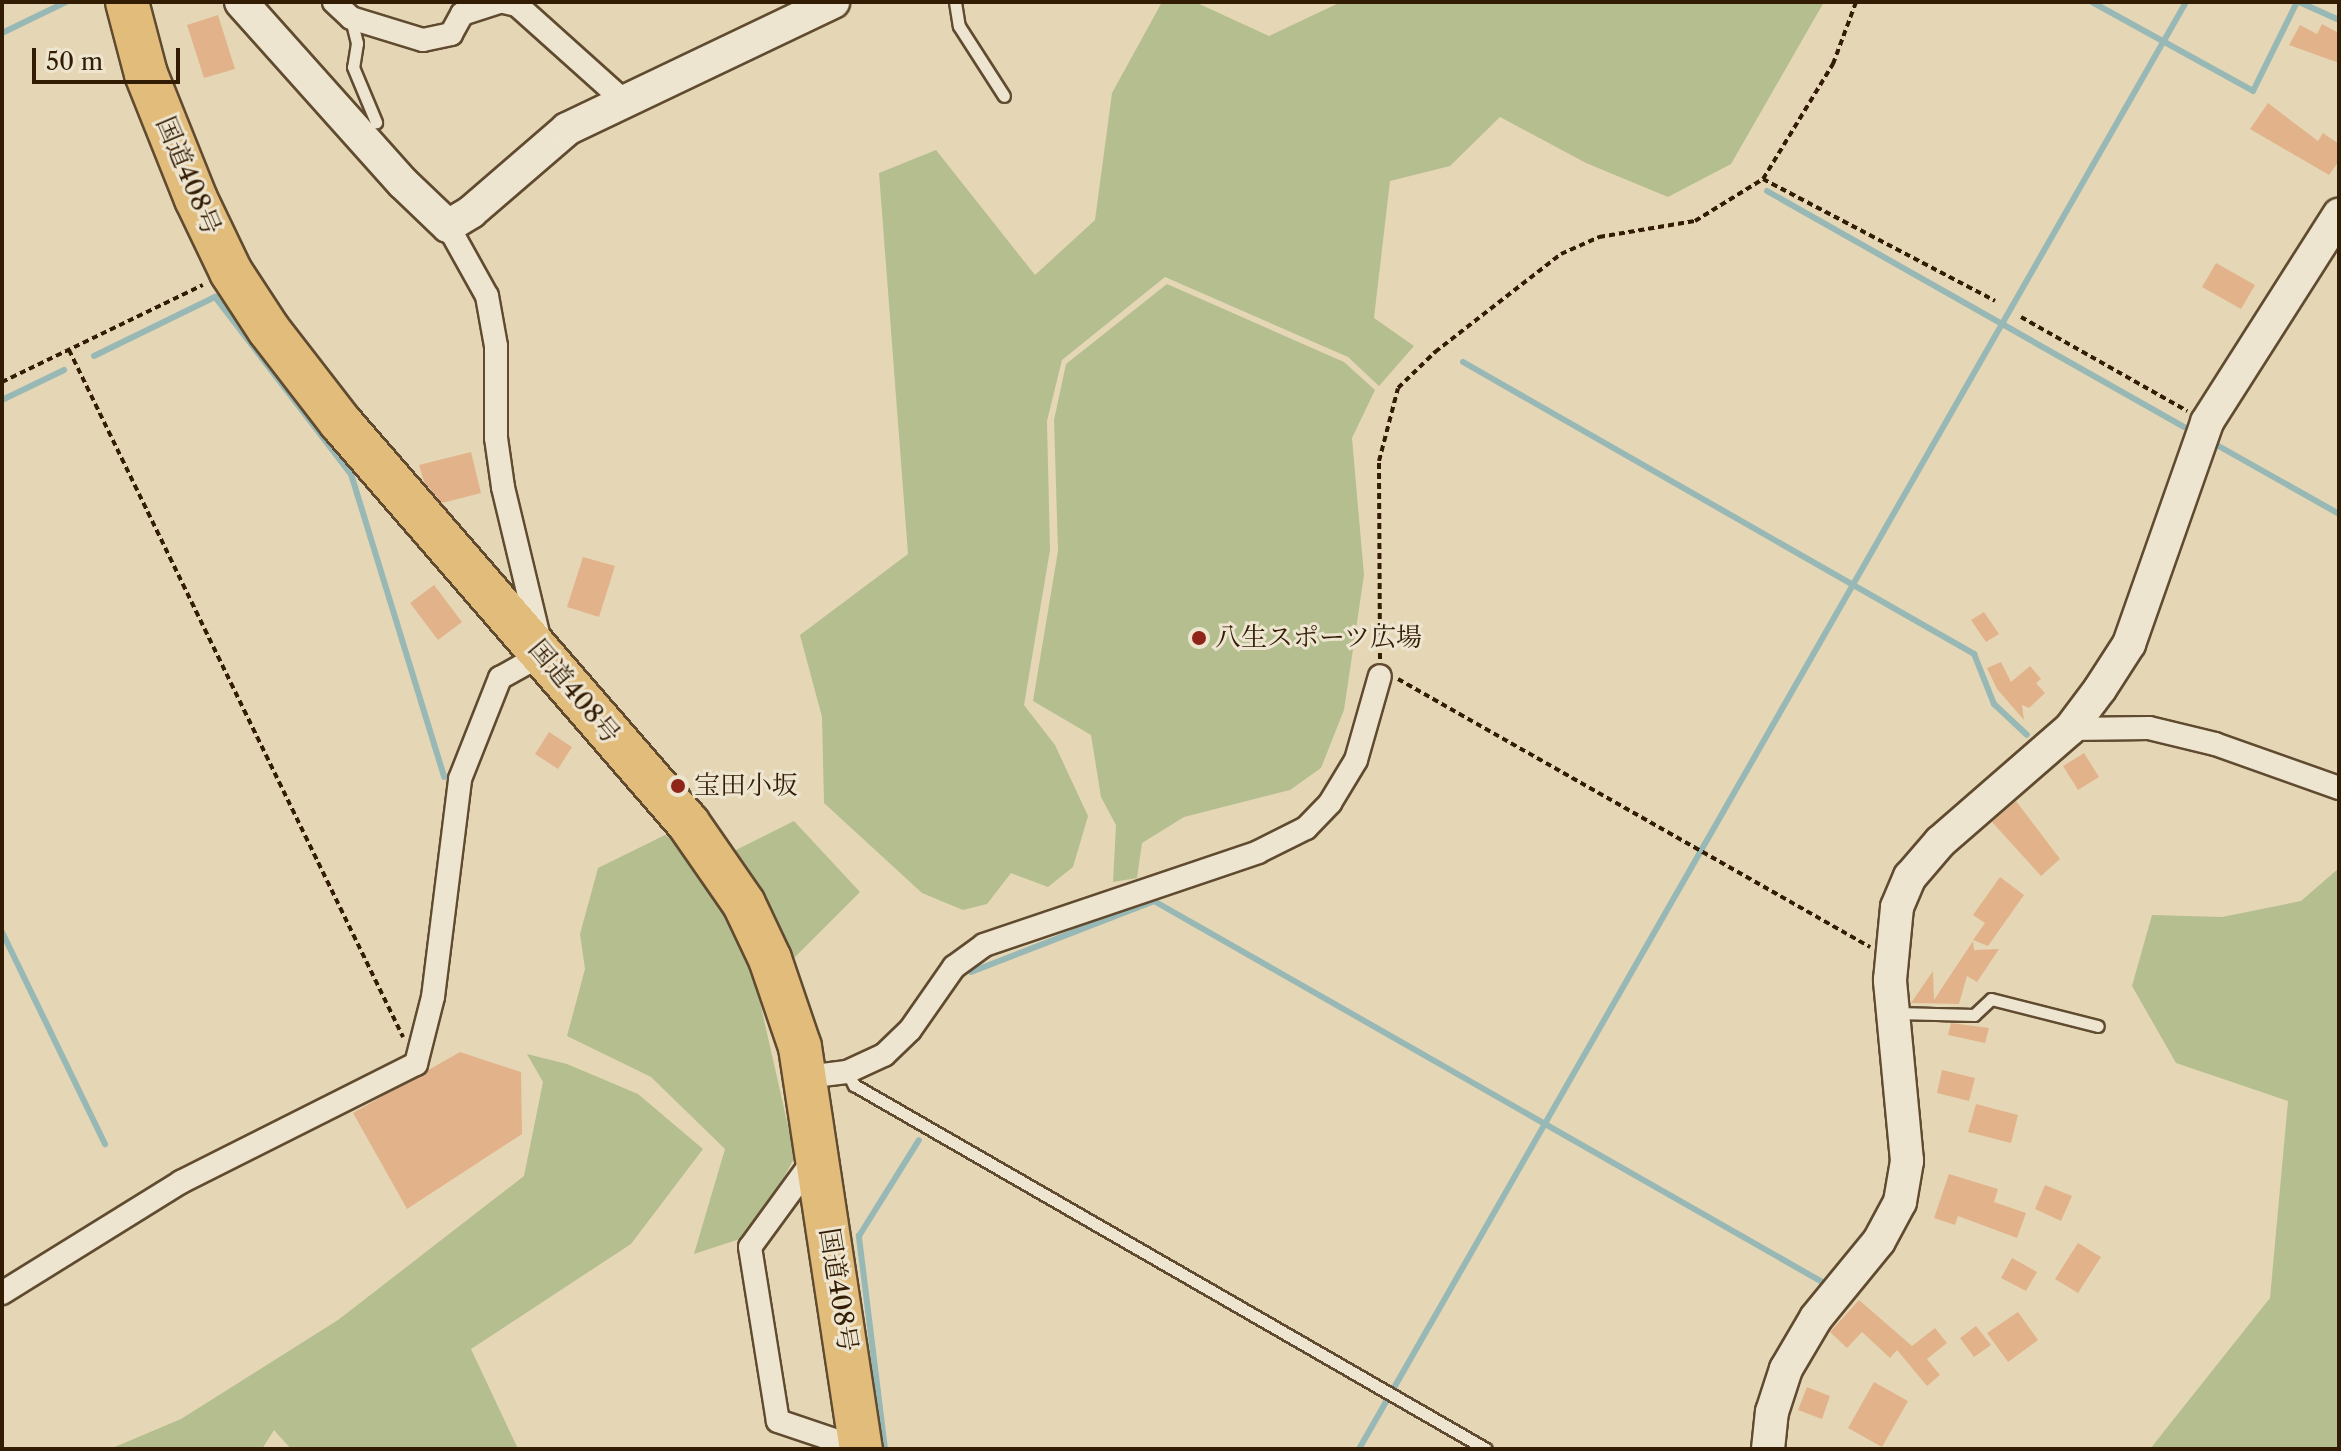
<!DOCTYPE html>
<html>
<head>
<meta charset="utf-8">
<style>
	body { margin:0 }
	#map { position:relative; width:2341px; height:1451px; overflow:hidden; background:#e5d7b6; font-family:"Libre Caslon Text","Noto Serif JP",serif }
	div>[style] { position:absolute }
	[style*='--x'] { left:calc(var(--x)*1px); top:calc(var(--y)*1px); width:calc(var(--w)*1px); rotate:calc(var(--a)*1deg) }
	.green>* { inset:0; background:#b5be8e }
	.stream>* { height:6px; margin:-3px; padding:0 3px; transform-origin:3px; border-radius:3px; background:#98b8b5 }
	.building>* { inset:0; background:#e2b38b }
	.path>* { height:4px; margin-top:-2px; transform-origin:0; background:repeating-linear-gradient(90deg,#331c04 0 6px,transparent 0 10px) }
	.roads { filter:drop-shadow(2px 0 #604b30) drop-shadow(-2px 0 #604b30) drop-shadow(0 2px #604b30) drop-shadow(0 -2px #604b30) }
	.lane>* { height:11px; margin:-5.5px; padding:0 5.5px; transform-origin:5.5px; border-radius:5.5px; background:#eee5d0 }
	.street>* { height:22px; margin:-11px; padding:0 11px; transform-origin:11px; border-radius:11px; background:#eee5d0 }
	.secondary>* { height:32px; margin:-16px; padding:0 16px; transform-origin:16px; border-radius:16px; background:#eee5d0 }
	.highway>* { height:42px; margin:-21px; padding:0 21px; transform-origin:21px; border-radius:21px; background:#e2bc7b }
	.dots>* { width:22px; height:22px; translate:-50% -50%; box-sizing:border-box; border:4px solid #eee5d0; border-radius:50% }
	span { translate:-50% -50%; white-space:nowrap; text-align:center; line-height:1.15; -webkit-text-stroke:6px #eee5d0; paint-order:stroke }
	.street-label { font-size:26px; color:#331c04 }
	.poi-label { font-size:26px; color:#331c04 }
	.left { translate:0 -50%; text-align:left }
	.frame { position:absolute; inset:0; border:4px solid #331c04; pointer-events:none }
	.scale { position:absolute; left:32px; top:48px; width:148px; height:36px; box-sizing:border-box; border:4px solid #331c04; border-top:0; padding-left:10px; font-size:24px; line-height:28px; white-space:nowrap; color:#331c04; -webkit-text-stroke:6px #eee5d0; paint-order:stroke }
</style>
</head>
<body>
<div id="map">
	<div class="green">
		<i style="clip-path:polygon(1162px 2px,1195px 2px,1269px 36px,1341px 2px,1824px 2px,1731px 164px,1668px 197px,1586px 163px,1500px 117px,1450px 166px,1390px 181px,1374px 318px,1414px 346px,1379px 386px,1348px 357px,1165px 277px,1062px 360px,1047px 421px,1050px 550px,1024px 705px,1055px 745px,1088px 816px,1073px 867px,1048px 887px,1011px 873px,987px 904px,963px 910px,922px 893px,824px 803px,822px 717px,800px 635px,908px 554px,879px 173px,936px 150px,1035px 275px,1095px 220px,1112px 93px)"></i>
		<i style="clip-path:polygon(1167px 284px,1344px 362px,1375px 390px,1352px 438px,1364px 575px,1344px 710px,1321px 768px,1290px 790px,1184px 817px,1142px 843px,1137px 878px,1113px 882px,1116px 825px,1101px 797px,1091px 735px,1033px 701px,1058px 551px,1054px 420px,1066px 364px)"></i>
		<i style="clip-path:polygon(794px 821px,860px 892px,792px 960px,728px 854px)"></i>
		<i style="clip-path:polygon(665px 835px,679px 844px,729px 922px,755px 980px,795px 1157px,752px 1235px,694px 1254px,725px 1149px,651px 1077px,567px 1036px,585px 969px,580px 934px,598px 868px)"></i>
		<i style="clip-path:polygon(2339px 868px,2339px 1449px,2150px 1449px,2270px 1298px,2288px 1101px,2176px 1063px,2132px 986px,2152px 915px,2222px 917px,2301px 901px)"></i>
		<i style="clip-path:polygon(527px 1054px,567px 1064px,638px 1094px,703px 1149px,631px 1244px,471px 1349px,518px 1449px,291px 1449px,274px 1430px,262px 1449px,110px 1449px,181px 1419px,338px 1320px,524px 1176px,543px 1082px)"></i>
	</div>
	<div class="stream">
		<i style="--x:2092;--y:2;--w:184;--a:28.9"></i>
		<i style="--x:2253;--y:91;--w:99;--a:-63.7"></i>
		<i style="--x:2299;--y:2;--w:44;--a:24.2"></i>
		<i style="--x:2;--y:33;--w:71;--a:-25.8"></i>
		<i style="--x:1767;--y:191;--w:479;--a:29.5"></i>
		<i style="--x:94;--y:356;--w:135;--a:-26"></i>
		<i style="--x:215;--y:297;--w:223;--a:52.5"></i>
		<i style="--x:351;--y:474;--w:317;--a:72.9"></i>
		<i style="--x:1463;--y:362;--w:589;--a:29.74"></i>
		<i style="--x:1974;--y:654;--w:54;--a:68.2"></i>
		<i style="--x:1994;--y:704;--w:45;--a:43.2"></i>
		<i style="--x:2;--y:400;--w:69;--a:-25.8"></i>
		<i style="--x:2215;--y:444;--w:142;--a:29.4"></i>
		<i style="--x:2;--y:932;--w:236;--a:64.1"></i>
		<i style="--x:971;--y:972;--w:196;--a:-21.2"></i>
		<i style="--x:1154;--y:901;--w:771;--a:29.69"></i>
		<i style="--x:885;--y:1449;--w:215;--a:-97"></i>
		<i style="--x:859;--y:1236;--w:113;--a:-58"></i>
		<i style="--x:1359;--y:1449;--w:1667;--a:-60.25"></i>
	</div>
	<div class="building">
		<i style="clip-path:polygon(218px 15px,235px 69px,204px 78px,187px 25px)"></i>
		<i style="clip-path:polygon(2322px 24px,2339px 33px,2339px 63px,2289px 45px,2300px 25px,2317px 34px)"></i>
		<i style="clip-path:polygon(2268px 103px,2318px 141px,2323px 133px,2339px 144px,2339px 161px,2329px 175px,2250px 129px)"></i>
		<i style="clip-path:polygon(2216px 263px,2255px 285px,2241px 309px,2202px 287px)"></i>
		<i style="clip-path:polygon(471px 452px,481px 493px,442px 503px,424px 482px,419px 465px)"></i>
		<i style="clip-path:polygon(583px 557px,615px 566px,599px 617px,567px 607px)"></i>
		<i style="clip-path:polygon(434px 585px,462px 622px,438px 640px,410px 603px)"></i>
		<i style="clip-path:polygon(1984px 612px,1999px 634px,1986px 642px,1971px 620px)"></i>
		<i style="clip-path:polygon(2001px 662px,2011px 682px,2030px 666px,2041px 679px,2036px 683px,2045px 693px,2029px 708px,2022px 705px,2024px 720px,1997px 689px,1987px 668px)"></i>
		<i style="clip-path:polygon(549px 732px,572px 747px,558px 769px,535px 754px)"></i>
		<i style="clip-path:polygon(2084px 753px,2099px 777px,2078px 790px,2063px 766px)"></i>
		<i style="clip-path:polygon(2016px 801px,2060px 859px,2041px 876px,1992px 822px)"></i>
		<i style="clip-path:polygon(2000px 877px,2024px 895px,1988px 946px,1973px 940px,1985px 923px,1973px 915px)"></i>
		<i style="clip-path:polygon(1973px 941px,1974px 950px,1999px 949px,1977px 982px,1967px 976px,1959px 1004px,1911px 1003px,1933px 971px,1934px 1000px)"></i>
		<i style="clip-path:polygon(1951px 1023px,1989px 1028px,1985px 1043px,1948px 1035px)"></i>
		<i style="clip-path:polygon(460px 1052px,521px 1072px,522px 1134px,407px 1209px,353px 1113px)"></i>
		<i style="clip-path:polygon(1942px 1070px,1975px 1078px,1969px 1101px,1937px 1093px)"></i>
		<i style="clip-path:polygon(1976px 1104px,2018px 1115px,2011px 1143px,1968px 1132px)"></i>
		<i style="clip-path:polygon(1949px 1174px,1998px 1189px,1994px 1202px,2026px 1213px,2017px 1238px,1958px 1216px,1955px 1225px,1934px 1218px)"></i>
		<i style="clip-path:polygon(2045px 1185px,2072px 1196px,2061px 1221px,2035px 1209px)"></i>
		<i style="clip-path:polygon(2078px 1243px,2101px 1257px,2078px 1293px,2055px 1279px)"></i>
		<i style="clip-path:polygon(2012px 1258px,2037px 1272px,2026px 1291px,2001px 1278px)"></i>
		<i style="clip-path:polygon(1859px 1300px,1912px 1346px,1935px 1328px,1947px 1343px,1927px 1359px,1940px 1375px,1927px 1386px,1897px 1350px,1890px 1358px,1862px 1332px,1847px 1348px,1830px 1332px)"></i>
		<i style="clip-path:polygon(2018px 1312px,2038px 1340px,2008px 1362px,1987px 1333px)"></i>
		<i style="clip-path:polygon(1976px 1326px,1991px 1345px,1974px 1357px,1960px 1338px)"></i>
		<i style="clip-path:polygon(1874px 1382px,1908px 1401px,1882px 1447px,1848px 1428px)"></i>
		<i style="clip-path:polygon(1807px 1387px,1830px 1396px,1822px 1419px,1798px 1410px)"></i>
	</div>
	<div class="path">
		<i style="--x:1763;--y:179;--w:262;--a:27.7"></i>
		<i style="--x:2021;--y:317;--w:191;--a:29.5"></i>
		<i style="--x:69;--y:350;--w:764;--a:64.07"></i>
		<i style="--x:2;--y:382;--w:223;--a:-25.8"></i>
		<i style="--x:1380;--y:659;--w:198;--a:-90.3"></i>
		<i style="--x:1379;--y:461;--w:75;--a:-75.4"></i>
		<i style="--x:1398;--y:388;--w:52;--a:-44.2"></i>
		<i style="--x:1435;--y:352;--w:160;--a:-37.9"></i>
		<i style="--x:1561;--y:254;--w:42;--a:-24.1"></i>
		<i style="--x:1599;--y:237;--w:97;--a:-9.5"></i>
		<i style="--x:1695;--y:221;--w:80;--a:-31.7"></i>
		<i style="--x:1763;--y:179;--w:135;--a:-58.7"></i>
		<i style="--x:1833;--y:64;--w:66;--a:-69.6"></i>
		<i style="--x:1398;--y:679;--w:543;--a:29.59"></i>
	</div>
	<div class="roads">
		<div class="lane">
			<i style="--x:955;--y:2;--w:24;--a:81"></i>
			<i style="--x:959;--y:26;--w:83;--a:57.3"></i>
			<i style="--x:351;--y:19;--w:25;--a:76"></i>
			<i style="--x:357;--y:43;--w:24;--a:99"></i>
			<i style="--x:353;--y:67;--w:60;--a:67.3"></i>
			<i style="--x:1897;--y:1013;--w:77;--a:1.5"></i>
			<i style="--x:1974;--y:1015;--w:23;--a:-43"></i>
			<i style="--x:1991;--y:999;--w:110;--a:14.2"></i>
			<i style="--x:847;--y:1072;--w:15;--a:62"></i>
			<i style="--x:854;--y:1085;--w:729;--a:29.94"></i>
		</div>
		<div class="street">
			<i style="--x:334;--y:2;--w:23;--a:43"></i>
			<i style="--x:351;--y:18;--w:75;--a:17"></i>
			<i style="--x:423;--y:40;--w:29;--a:-12"></i>
			<i style="--x:451;--y:34;--w:23;--a:-61"></i>
			<i style="--x:462;--y:14;--w:39;--a:-18"></i>
			<i style="--x:504;--y:2;--w:13;--a:13"></i>
			<i style="--x:517;--y:5;--w:144;--a:41.9"></i>
			<i style="--x:2070;--y:729;--w:79;--a:-0.7"></i>
			<i style="--x:2149;--y:728;--w:68;--a:13.6"></i>
			<i style="--x:2215;--y:744;--w:132;--a:19.5"></i>
			<i style="--x:806;--y:1077;--w:41;--a:-7"></i>
			<i style="--x:847;--y:1072;--w:41;--a:-24.7"></i>
			<i style="--x:884;--y:1055;--w:36;--a:-44"></i>
			<i style="--x:910;--y:1030;--w:77;--a:-55.1"></i>
			<i style="--x:954;--y:967;--w:37;--a:-36"></i>
			<i style="--x:984;--y:945;--w:289;--a:-18.7"></i>
			<i style="--x:1258;--y:852;--w:54;--a:-26.6"></i>
			<i style="--x:1306;--y:828;--w:35;--a:-46"></i>
			<i style="--x:1330;--y:803;--w:50;--a:-58.8"></i>
			<i style="--x:1356;--y:760;--w:87;--a:-74.1"></i>
			<i style="--x:815;--y:1158;--w:110;--a:126.1"></i>
			<i style="--x:750;--y:1247;--w:176;--a:80.9"></i>
			<i style="--x:778;--y:1421;--w:88;--a:18.6"></i>
			<i style="--x:2;--y:1293;--w:211;--a:-31.8"></i>
			<i style="--x:181;--y:1182;--w:263;--a:-26.7"></i>
			<i style="--x:416;--y:1064;--w:69;--a:-75.8"></i>
			<i style="--x:433;--y:997;--w:220;--a:-82.9"></i>
			<i style="--x:460;--y:779;--w:109;--a:-68.4"></i>
			<i style="--x:500;--y:678;--w:49;--a:-29.2"></i>
			<i style="--x:543;--y:654;--w:172;--a:-103.5"></i>
			<i style="--x:503;--y:487;--w:49;--a:-98.1"></i>
			<i style="--x:496;--y:438;--w:92;--a:-90"></i>
			<i style="--x:496;--y:346;--w:51;--a:-100.2"></i>
			<i style="--x:487;--y:296;--w:80;--a:-119.1"></i>
		</div>
		<div class="secondary">
			<i style="--x:241;--y:2;--w:243;--a:48.2"></i>
			<i style="--x:403;--y:183;--w:62;--a:43.7"></i>
			<i style="--x:448;--y:226;--w:27;--a:-31"></i>
			<i style="--x:471;--y:212;--w:127;--a:-40.8"></i>
			<i style="--x:567;--y:129;--w:295;--a:-25.5"></i>
			<i style="--x:1768;--y:1449;--w:37;--a:-84"></i>
			<i style="--x:1772;--y:1412;--w:45;--a:-72"></i>
			<i style="--x:1786;--y:1369;--w:59;--a:-59.5"></i>
			<i style="--x:1816;--y:1318;--w:99;--a:-50.7"></i>
			<i style="--x:1879;--y:1241;--w:44;--a:-61.7"></i>
			<i style="--x:1900;--y:1202;--w:42;--a:-80.3"></i>
			<i style="--x:1907;--y:1161;--w:182;--a:-95.4"></i>
			<i style="--x:1890;--y:980;--w:73;--a:-84.5"></i>
			<i style="--x:1897;--y:907;--w:33;--a:-67"></i>
			<i style="--x:1910;--y:877;--w:46;--a:-49.4"></i>
			<i style="--x:1940;--y:842;--w:172;--a:-41"></i>
			<i style="--x:2070;--y:729;--w:50;--a:-53.1"></i>
			<i style="--x:2100;--y:689;--w:54;--a:-57.2"></i>
			<i style="--x:2129;--y:644;--w:235;--a:-70.6"></i>
			<i style="--x:2207;--y:422;--w:246;--a:-57.5"></i>
		</div>
		<div class="highway">
			<i style="--x:127;--y:2;--w:74;--a:75.2"></i>
			<i style="--x:146;--y:74;--w:135;--a:68.2"></i>
			<i style="--x:196;--y:199;--w:81;--a:64.4"></i>
			<i style="--x:231;--y:272;--w:69;--a:56.8"></i>
			<i style="--x:269;--y:330;--w:118;--a:52.3"></i>
			<i style="--x:341;--y:423;--w:530;--a:49.06"></i>
			<i style="--x:688;--y:823;--w:98;--a:55.3"></i>
			<i style="--x:744;--y:904;--w:61;--a:64.7"></i>
			<i style="--x:770;--y:959;--w:93;--a:71.2"></i>
			<i style="--x:800;--y:1047;--w:407;--a:81.4"></i>
		</div>
	</div>
	<div class="dots">
		<i style="left:1199px;top:638px;background:#8f2418"></i>
		<i style="left:678px;top:786px;background:#8f2418"></i>
	</div>
	<div class="street-label">
		<span style="left:188px;top:176px;rotate:67deg">国道408号</span>
		<span style="left:574px;top:692px;rotate:50deg">国道408号</span>
		<span style="left:838px;top:1290px;rotate:81deg">国道408号</span>
	</div>
	<div class="poi-label">
		<span class="left" style="left:1215px;top:638px">八生スポーツ広場</span>
		<span class="left" style="left:694px;top:786px">宝田小坂</span>
	</div>
	<div class="frame"></div>
	<div class="scale">50 m</div>
</div>
</body>
</html>
